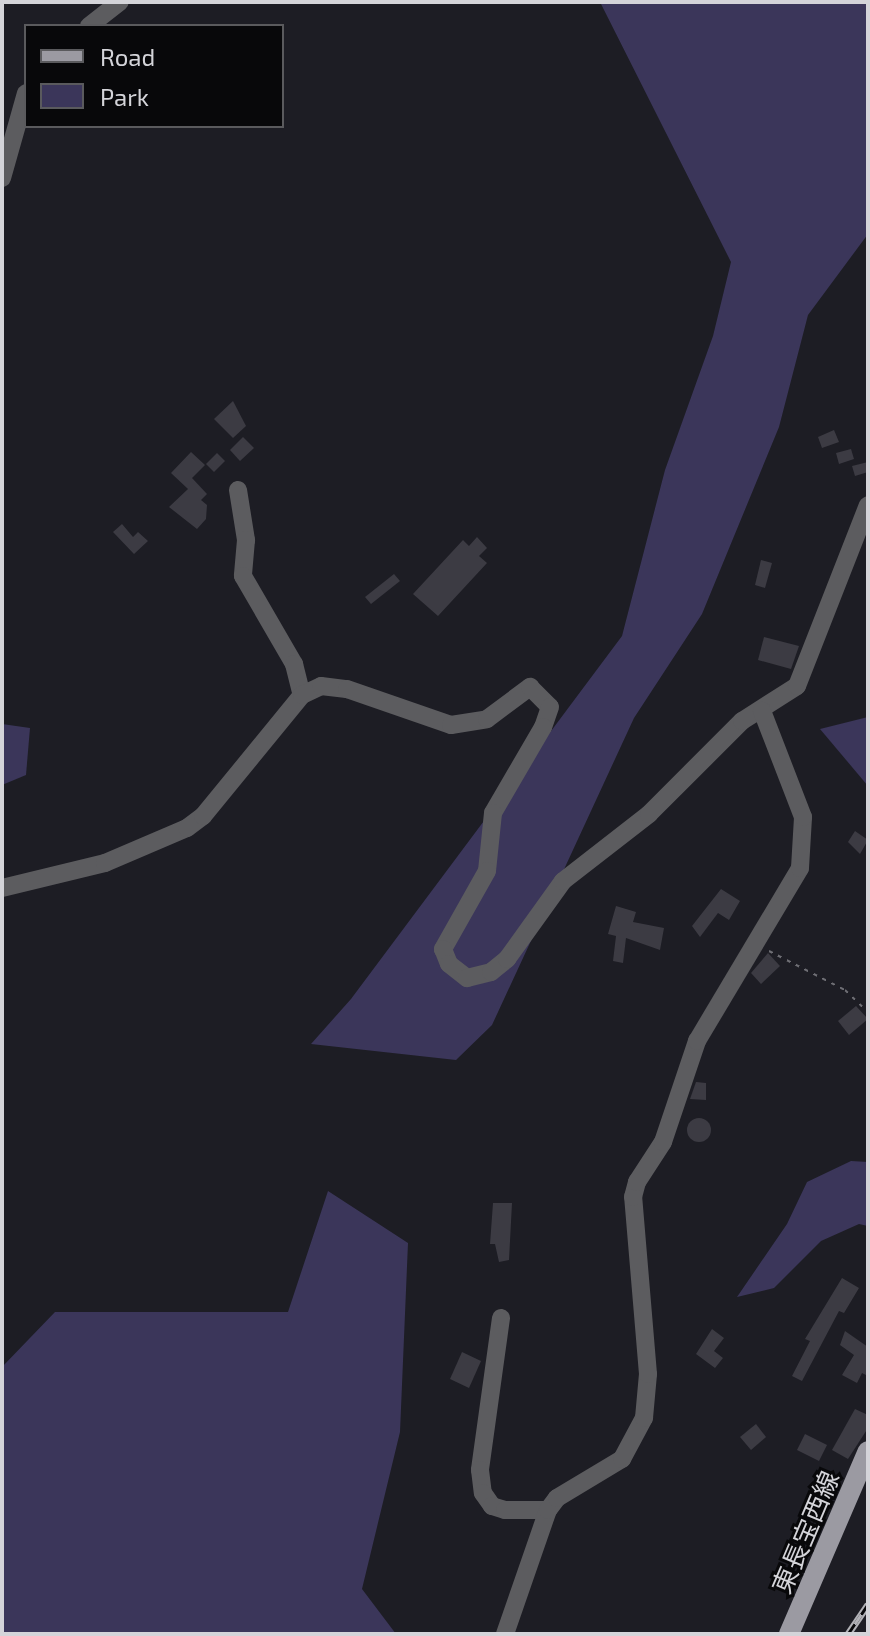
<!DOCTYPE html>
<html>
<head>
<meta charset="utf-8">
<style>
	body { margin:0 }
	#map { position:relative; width:870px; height:1636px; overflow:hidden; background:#1d1d24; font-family:"Exo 2","Noto Sans JP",sans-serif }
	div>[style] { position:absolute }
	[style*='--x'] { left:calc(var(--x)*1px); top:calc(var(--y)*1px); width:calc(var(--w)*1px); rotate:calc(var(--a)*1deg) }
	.green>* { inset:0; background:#3b365a }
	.building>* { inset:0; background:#3c3b43 }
	.round { border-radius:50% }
	.path>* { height:2px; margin-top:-1px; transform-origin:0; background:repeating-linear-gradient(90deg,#6e6e74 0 4px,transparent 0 10px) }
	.minor>* { height:18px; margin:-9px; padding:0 9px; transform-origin:9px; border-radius:9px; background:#5c5c5f }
	.major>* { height:20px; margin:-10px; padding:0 10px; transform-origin:10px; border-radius:10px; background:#9b9aa2 }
	.rail>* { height:7px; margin-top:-3.5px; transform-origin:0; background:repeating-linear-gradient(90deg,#08080a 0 12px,#b1b1b6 0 24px); box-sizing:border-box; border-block:2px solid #b1b1b6 }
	span { translate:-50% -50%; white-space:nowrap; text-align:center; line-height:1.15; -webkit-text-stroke:6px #08080a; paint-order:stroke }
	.street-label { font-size:26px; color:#d4d4d9 }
	.frame { position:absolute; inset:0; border:4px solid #d4d4d9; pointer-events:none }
	.legend { position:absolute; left:24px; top:24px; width:260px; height:104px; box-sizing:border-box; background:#08080a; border:2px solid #5a5a5d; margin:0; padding:10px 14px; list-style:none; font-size:24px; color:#d4d4d9 }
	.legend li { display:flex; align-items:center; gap:16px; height:40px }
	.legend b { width:40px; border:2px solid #5a5a5d }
</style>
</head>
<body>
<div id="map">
	<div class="green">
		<i style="clip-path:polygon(600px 2px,868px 2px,868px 234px,808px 315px,779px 427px,702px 614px,634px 718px,492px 1025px,456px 1060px,311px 1044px,351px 999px,622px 636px,665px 470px,713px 336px,731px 262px)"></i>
		<i style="clip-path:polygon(868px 717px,868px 786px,820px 729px)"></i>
		<i style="clip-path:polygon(2px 724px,30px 728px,26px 775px,2px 785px)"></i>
		<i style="clip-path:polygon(851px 1161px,868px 1162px,868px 1226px,859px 1224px,821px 1241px,774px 1288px,737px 1297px,787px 1224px,807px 1182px)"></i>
		<i style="clip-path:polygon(328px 1191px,408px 1243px,400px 1432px,362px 1589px,396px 1634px,2px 1634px,2px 1367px,55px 1312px,288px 1312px)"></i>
	</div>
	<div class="building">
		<i style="clip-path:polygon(233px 401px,246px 426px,233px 438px,214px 419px)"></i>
		<i style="clip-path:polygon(834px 430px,839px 442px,822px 448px,818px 437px)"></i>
		<i style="clip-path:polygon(243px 437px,254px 448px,240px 461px,230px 450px)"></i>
		<i style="clip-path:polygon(851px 449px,854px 459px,839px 464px,836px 453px)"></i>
		<i style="clip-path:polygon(191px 452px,205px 465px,192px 478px,207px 494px,201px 500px,207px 505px,206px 519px,197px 529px,169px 507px,188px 489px,171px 473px)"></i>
		<i style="clip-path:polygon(217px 453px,225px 461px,214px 472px,206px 464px)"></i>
		<i style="clip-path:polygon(868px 462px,868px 472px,855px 476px,852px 466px)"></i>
		<i style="clip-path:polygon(122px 524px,133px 537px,138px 532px,148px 541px,134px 554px,113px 532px)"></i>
		<i style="clip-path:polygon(477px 537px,487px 548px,479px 556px,487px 563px,438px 616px,413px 594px,463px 540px,469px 546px)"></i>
		<i style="clip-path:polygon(761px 560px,772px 563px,765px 588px,755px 585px)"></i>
		<i style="clip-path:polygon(394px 574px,400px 581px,371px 604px,365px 597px)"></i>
		<i style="clip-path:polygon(764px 637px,799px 646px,791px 669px,758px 660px)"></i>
		<i style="clip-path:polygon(855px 831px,868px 840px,860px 854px,848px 842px)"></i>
		<i style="clip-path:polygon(721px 889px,740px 901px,729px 920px,718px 913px,700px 937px,692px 926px)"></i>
		<i style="clip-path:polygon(616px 906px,636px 912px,633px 922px,664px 928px,660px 950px,626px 938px,623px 963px,613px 961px,616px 936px,608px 934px)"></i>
		<i style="clip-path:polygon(768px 953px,780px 966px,761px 984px,751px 973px)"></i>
		<i style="clip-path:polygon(856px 1006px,868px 1019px,849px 1035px,838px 1021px)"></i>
		<i style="clip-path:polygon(696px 1082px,706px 1083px,706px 1100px,690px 1099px)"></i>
		<i class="round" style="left:687px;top:1118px;width:24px;height:24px"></i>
		<i style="clip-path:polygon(493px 1203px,512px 1203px,509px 1260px,499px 1262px,495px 1244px,490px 1244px)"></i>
		<i style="clip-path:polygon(842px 1278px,859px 1288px,844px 1313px,839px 1311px,802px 1381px,792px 1376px,810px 1341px,805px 1339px)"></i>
		<i style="clip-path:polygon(712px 1329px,724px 1338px,714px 1351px,723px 1358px,715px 1368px,696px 1354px)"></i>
		<i style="clip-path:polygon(845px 1331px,868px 1347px,868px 1376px,862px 1373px,857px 1383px,842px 1375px,854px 1355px,840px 1345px)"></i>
		<i style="clip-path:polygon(462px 1352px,481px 1361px,469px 1388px,450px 1379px)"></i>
		<i style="clip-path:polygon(855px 1409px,868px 1415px,868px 1428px,848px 1459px,832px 1450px)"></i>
		<i style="clip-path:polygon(756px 1424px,766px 1437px,751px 1450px,740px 1437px)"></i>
		<i style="clip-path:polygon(805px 1434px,827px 1445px,819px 1461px,797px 1450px)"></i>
	</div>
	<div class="path">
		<i style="--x:769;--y:951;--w:85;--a:27.2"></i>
		<i style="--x:845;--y:990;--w:32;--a:44"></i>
	</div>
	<div class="minor">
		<i style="--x:89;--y:26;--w:39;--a:-38"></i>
		<i style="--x:2;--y:178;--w:88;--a:-74.2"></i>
		<i style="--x:238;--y:490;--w:51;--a:80.9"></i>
		<i style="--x:246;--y:540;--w:36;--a:95"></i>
		<i style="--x:243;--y:576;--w:102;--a:59.9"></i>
		<i style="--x:294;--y:664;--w:32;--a:76"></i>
		<i style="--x:2;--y:888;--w:106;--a:-13.6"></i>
		<i style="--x:105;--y:863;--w:89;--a:-23.1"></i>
		<i style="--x:187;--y:828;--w:20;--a:-37"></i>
		<i style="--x:203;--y:816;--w:156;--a:-50.7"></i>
		<i style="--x:302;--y:695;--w:21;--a:-25"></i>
		<i style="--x:321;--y:686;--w:26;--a:7"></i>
		<i style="--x:347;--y:689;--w:110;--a:19.1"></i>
		<i style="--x:451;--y:725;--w:36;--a:-9"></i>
		<i style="--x:487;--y:719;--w:54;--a:-36.7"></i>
		<i style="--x:530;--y:687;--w:28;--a:45"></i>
		<i style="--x:550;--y:707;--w:21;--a:109"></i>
		<i style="--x:543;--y:727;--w:99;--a:120.2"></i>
		<i style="--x:493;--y:813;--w:58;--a:95.9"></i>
		<i style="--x:487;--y:871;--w:90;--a:119.4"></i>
		<i style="--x:443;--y:949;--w:16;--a:68"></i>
		<i style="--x:449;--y:964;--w:23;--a:38"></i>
		<i style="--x:467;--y:978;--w:25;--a:-14"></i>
		<i style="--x:491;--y:972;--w:21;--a:-39"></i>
		<i style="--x:507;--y:959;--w:96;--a:-54.3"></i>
		<i style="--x:563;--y:881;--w:109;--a:-37.9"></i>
		<i style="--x:649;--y:814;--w:132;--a:-45"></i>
		<i style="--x:742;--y:721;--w:65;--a:-32.5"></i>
		<i style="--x:797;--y:686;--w:194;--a:-68.6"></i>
		<i style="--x:501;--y:1318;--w:153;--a:97.9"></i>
		<i style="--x:480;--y:1470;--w:23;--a:83"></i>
		<i style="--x:483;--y:1493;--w:16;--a:55"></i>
		<i style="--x:492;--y:1506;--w:14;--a:17"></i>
		<i style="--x:505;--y:1510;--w:43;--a:0"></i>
		<i style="--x:505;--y:1634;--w:131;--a:-70.9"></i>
		<i style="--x:548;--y:1510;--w:15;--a:-53"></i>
		<i style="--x:557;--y:1498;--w:76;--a:-31"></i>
		<i style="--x:622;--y:1459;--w:47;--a:-61.8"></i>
		<i style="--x:644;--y:1418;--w:44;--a:-84.8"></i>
		<i style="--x:648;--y:1374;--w:178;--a:-94.8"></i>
		<i style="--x:633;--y:1197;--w:16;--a:-75"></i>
		<i style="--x:637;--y:1182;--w:48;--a:-57"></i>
		<i style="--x:663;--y:1142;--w:107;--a:-71.4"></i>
		<i style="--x:697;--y:1041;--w:201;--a:-59.2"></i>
		<i style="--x:800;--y:868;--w:51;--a:-86.6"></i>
		<i style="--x:803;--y:817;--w:114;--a:-111.1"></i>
	</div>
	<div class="major">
		<i style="--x:789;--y:1634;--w:199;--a:-66.7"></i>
	</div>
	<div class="rail">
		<i style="--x:848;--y:1634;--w:36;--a:-56"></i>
	</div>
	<div class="street-label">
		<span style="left:805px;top:1532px;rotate:-67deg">東長宝西線</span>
	</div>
	<div class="frame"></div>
	<ul class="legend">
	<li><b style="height:10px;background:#9b9aa2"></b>Road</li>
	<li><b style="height:22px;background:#3b365a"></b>Park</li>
	</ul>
</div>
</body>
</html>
